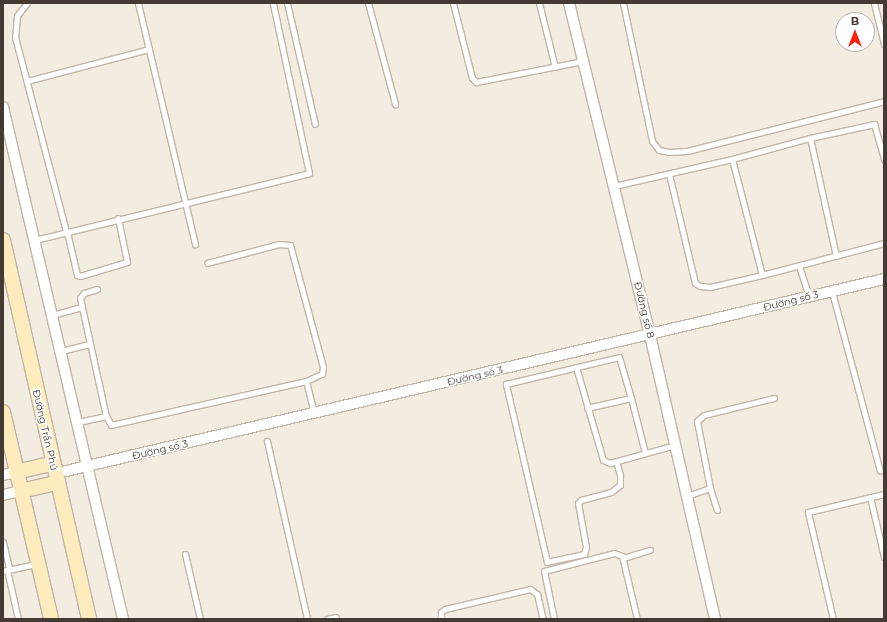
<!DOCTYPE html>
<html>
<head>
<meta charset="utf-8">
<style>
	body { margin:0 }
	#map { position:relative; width:887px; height:622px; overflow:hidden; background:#f2ece1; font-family:Montserrat,sans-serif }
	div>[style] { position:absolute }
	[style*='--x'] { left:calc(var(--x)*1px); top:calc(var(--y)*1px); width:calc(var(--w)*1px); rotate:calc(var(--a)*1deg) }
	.roads { filter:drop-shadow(1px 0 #c0b6a6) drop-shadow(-1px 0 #c0b6a6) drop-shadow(0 1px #c0b6a6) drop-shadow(0 -1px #c0b6a6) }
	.lane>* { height:5px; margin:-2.5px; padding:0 2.5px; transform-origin:2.5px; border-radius:2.5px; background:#fff }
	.street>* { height:10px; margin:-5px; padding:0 5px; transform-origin:5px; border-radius:5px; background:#fff }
	.secondary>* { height:14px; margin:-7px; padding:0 7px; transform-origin:7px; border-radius:7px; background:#ffecbe }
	span { translate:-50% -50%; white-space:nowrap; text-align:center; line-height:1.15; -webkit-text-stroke:3px #fff; paint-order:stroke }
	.street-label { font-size:10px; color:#433b31 }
	.frame { position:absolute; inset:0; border:4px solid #433b31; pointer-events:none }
	.north { position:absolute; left:835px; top:12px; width:40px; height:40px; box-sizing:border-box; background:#fff; border:1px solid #b4b1ad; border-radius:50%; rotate:0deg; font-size:11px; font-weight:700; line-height:16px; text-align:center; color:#433b31 }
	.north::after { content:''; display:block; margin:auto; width:14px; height:18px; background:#ff220b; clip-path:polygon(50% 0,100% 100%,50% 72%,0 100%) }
</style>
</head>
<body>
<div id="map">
	<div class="roads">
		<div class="lane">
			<i style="--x:27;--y:3;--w:16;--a:128"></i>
			<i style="--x:17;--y:16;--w:21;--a:95"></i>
			<i style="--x:15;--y:37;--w:202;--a:75.3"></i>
			<i style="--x:138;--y:3;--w:248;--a:76.7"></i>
			<i style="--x:287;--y:3;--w:124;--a:77"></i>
			<i style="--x:368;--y:3;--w:105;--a:75"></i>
			<i style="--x:453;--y:3;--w:77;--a:75.8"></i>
			<i style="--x:472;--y:78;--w:6;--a:45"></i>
			<i style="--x:476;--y:82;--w:109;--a:-11.1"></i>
			<i style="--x:539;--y:3;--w:66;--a:76"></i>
			<i style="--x:623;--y:3;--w:141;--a:78.1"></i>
			<i style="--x:652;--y:141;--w:11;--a:52"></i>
			<i style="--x:659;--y:150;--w:10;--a:11"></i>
			<i style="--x:669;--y:152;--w:18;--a:-3"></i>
			<i style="--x:687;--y:151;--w:203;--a:-14.2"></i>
			<i style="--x:874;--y:3;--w:42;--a:76.3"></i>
			<i style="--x:27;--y:81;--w:126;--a:-14.7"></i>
			<i style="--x:732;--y:159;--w:81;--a:-15.1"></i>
			<i style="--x:669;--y:174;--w:112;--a:76.6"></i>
			<i style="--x:695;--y:283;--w:6;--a:31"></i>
			<i style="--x:700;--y:286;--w:10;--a:6"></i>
			<i style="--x:710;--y:287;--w:53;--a:-13"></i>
			<i style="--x:762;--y:275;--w:126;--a:-14.7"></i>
			<i style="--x:614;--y:186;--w:121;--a:-12.9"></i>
			<i style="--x:732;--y:159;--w:120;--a:75.5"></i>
			<i style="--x:67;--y:232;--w:44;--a:76.9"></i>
			<i style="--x:77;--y:275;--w:3;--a:18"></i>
			<i style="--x:80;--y:276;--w:49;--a:-16.6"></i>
			<i style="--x:127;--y:262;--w:45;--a:-101.6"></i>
			<i style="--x:35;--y:240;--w:282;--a:-13.7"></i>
			<i style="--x:309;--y:173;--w:174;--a:-102"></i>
			<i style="--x:836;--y:256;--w:121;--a:-102.4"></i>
			<i style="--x:810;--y:138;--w:66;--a:-12.3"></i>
			<i style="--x:874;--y:124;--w:37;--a:74"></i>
			<i style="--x:799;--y:266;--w:33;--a:72"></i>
			<i style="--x:97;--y:289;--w:14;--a:163"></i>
			<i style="--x:84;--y:293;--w:6;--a:129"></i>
			<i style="--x:80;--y:298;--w:121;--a:77.6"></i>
			<i style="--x:106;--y:416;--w:10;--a:61"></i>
			<i style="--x:111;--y:425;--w:200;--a:-12.7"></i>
			<i style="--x:306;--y:381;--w:17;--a:-24"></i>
			<i style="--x:322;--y:374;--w:7;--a:-82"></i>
			<i style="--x:323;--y:367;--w:126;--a:-105.1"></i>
			<i style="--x:290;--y:245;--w:11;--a:-175"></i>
			<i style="--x:279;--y:244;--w:74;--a:165.2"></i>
			<i style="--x:832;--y:292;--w:185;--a:75"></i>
			<i style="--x:52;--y:315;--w:31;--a:-15"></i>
			<i style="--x:61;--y:351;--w:29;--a:-14"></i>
			<i style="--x:576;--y:367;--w:97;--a:73.8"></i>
			<i style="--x:603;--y:460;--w:8;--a:23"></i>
			<i style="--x:610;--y:463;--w:67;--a:-15.5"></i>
			<i style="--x:306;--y:381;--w:33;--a:76"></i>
			<i style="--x:587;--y:408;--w:45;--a:-12.8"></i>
			<i style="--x:631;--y:398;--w:57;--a:75.7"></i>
			<i style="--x:78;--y:422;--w:29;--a:-12"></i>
			<i style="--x:267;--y:441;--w:182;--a:77.3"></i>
			<i style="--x:616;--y:461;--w:15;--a:74"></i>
			<i style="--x:620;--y:475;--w:10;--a:90"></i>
			<i style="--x:620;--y:485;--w:11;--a:142"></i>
			<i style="--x:611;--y:492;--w:31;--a:165"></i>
			<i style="--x:581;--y:500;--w:4;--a:135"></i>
			<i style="--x:578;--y:503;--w:45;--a:79.7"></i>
			<i style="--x:586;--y:547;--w:7;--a:106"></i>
			<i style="--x:584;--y:554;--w:38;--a:168"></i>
			<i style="--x:547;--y:562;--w:183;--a:-103"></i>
			<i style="--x:506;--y:384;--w:116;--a:-13.4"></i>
			<i style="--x:619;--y:357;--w:43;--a:73.7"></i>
			<i style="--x:687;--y:496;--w:24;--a:-19"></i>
			<i style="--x:870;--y:497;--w:62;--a:76.9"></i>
			<i style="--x:717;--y:510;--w:23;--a:-108"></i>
			<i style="--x:710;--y:488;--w:68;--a:-101"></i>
			<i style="--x:697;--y:421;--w:9;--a:-41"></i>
			<i style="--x:704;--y:415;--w:72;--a:-13.7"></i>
			<i style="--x:3;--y:542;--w:28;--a:77"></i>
			<i style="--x:185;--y:554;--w:67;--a:77"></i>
			<i style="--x:623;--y:558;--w:28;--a:-17"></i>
			<i style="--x:7;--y:570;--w:50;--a:77.3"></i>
			<i style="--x:3;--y:571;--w:35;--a:-12"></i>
			<i style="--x:327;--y:619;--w:9;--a:-13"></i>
			<i style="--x:441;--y:619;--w:7;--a:-90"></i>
			<i style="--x:441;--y:612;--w:5;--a:-37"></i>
			<i style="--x:445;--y:609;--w:87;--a:-13.2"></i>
			<i style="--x:530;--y:589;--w:9;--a:36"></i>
			<i style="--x:537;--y:594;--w:26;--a:77"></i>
			<i style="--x:554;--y:619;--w:49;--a:-101.8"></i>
			<i style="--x:544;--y:571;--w:72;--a:-14.4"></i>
			<i style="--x:614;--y:553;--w:9;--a:21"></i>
			<i style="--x:622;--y:556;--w:65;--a:76.6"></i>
			<i style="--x:833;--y:619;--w:110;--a:-103.2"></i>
			<i style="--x:808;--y:512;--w:78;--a:-13.3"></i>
		</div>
		<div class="street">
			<i style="--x:569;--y:3;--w:342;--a:76.3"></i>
			<i style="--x:650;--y:335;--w:291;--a:77.1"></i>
			<i style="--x:3;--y:107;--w:526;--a:76.81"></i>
			<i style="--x:66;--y:471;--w:840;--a:-13.21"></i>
			<i style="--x:3;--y:475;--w:13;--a:-13"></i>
			<i style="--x:3;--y:495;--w:18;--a:-13"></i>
		</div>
		<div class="secondary">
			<i style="--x:3;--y:240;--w:389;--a:77.2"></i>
			<i style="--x:3;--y:412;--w:212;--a:76.9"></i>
			<i style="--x:16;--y:472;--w:37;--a:-13"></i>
			<i style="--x:21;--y:491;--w:37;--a:-13"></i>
		</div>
	</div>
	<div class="street-label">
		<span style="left:791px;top:301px;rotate:-14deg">Đường số 3</span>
		<span style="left:644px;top:310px;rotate:76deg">Đường số 8</span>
		<span style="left:475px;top:376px;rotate:-13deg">Đường số 3</span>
		<span style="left:45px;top:430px;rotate:77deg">Đường Trần Phú</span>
		<span style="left:160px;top:450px;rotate:-13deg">Đường số 3</span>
	</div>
	<div class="frame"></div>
	<div class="north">B</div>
</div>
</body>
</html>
